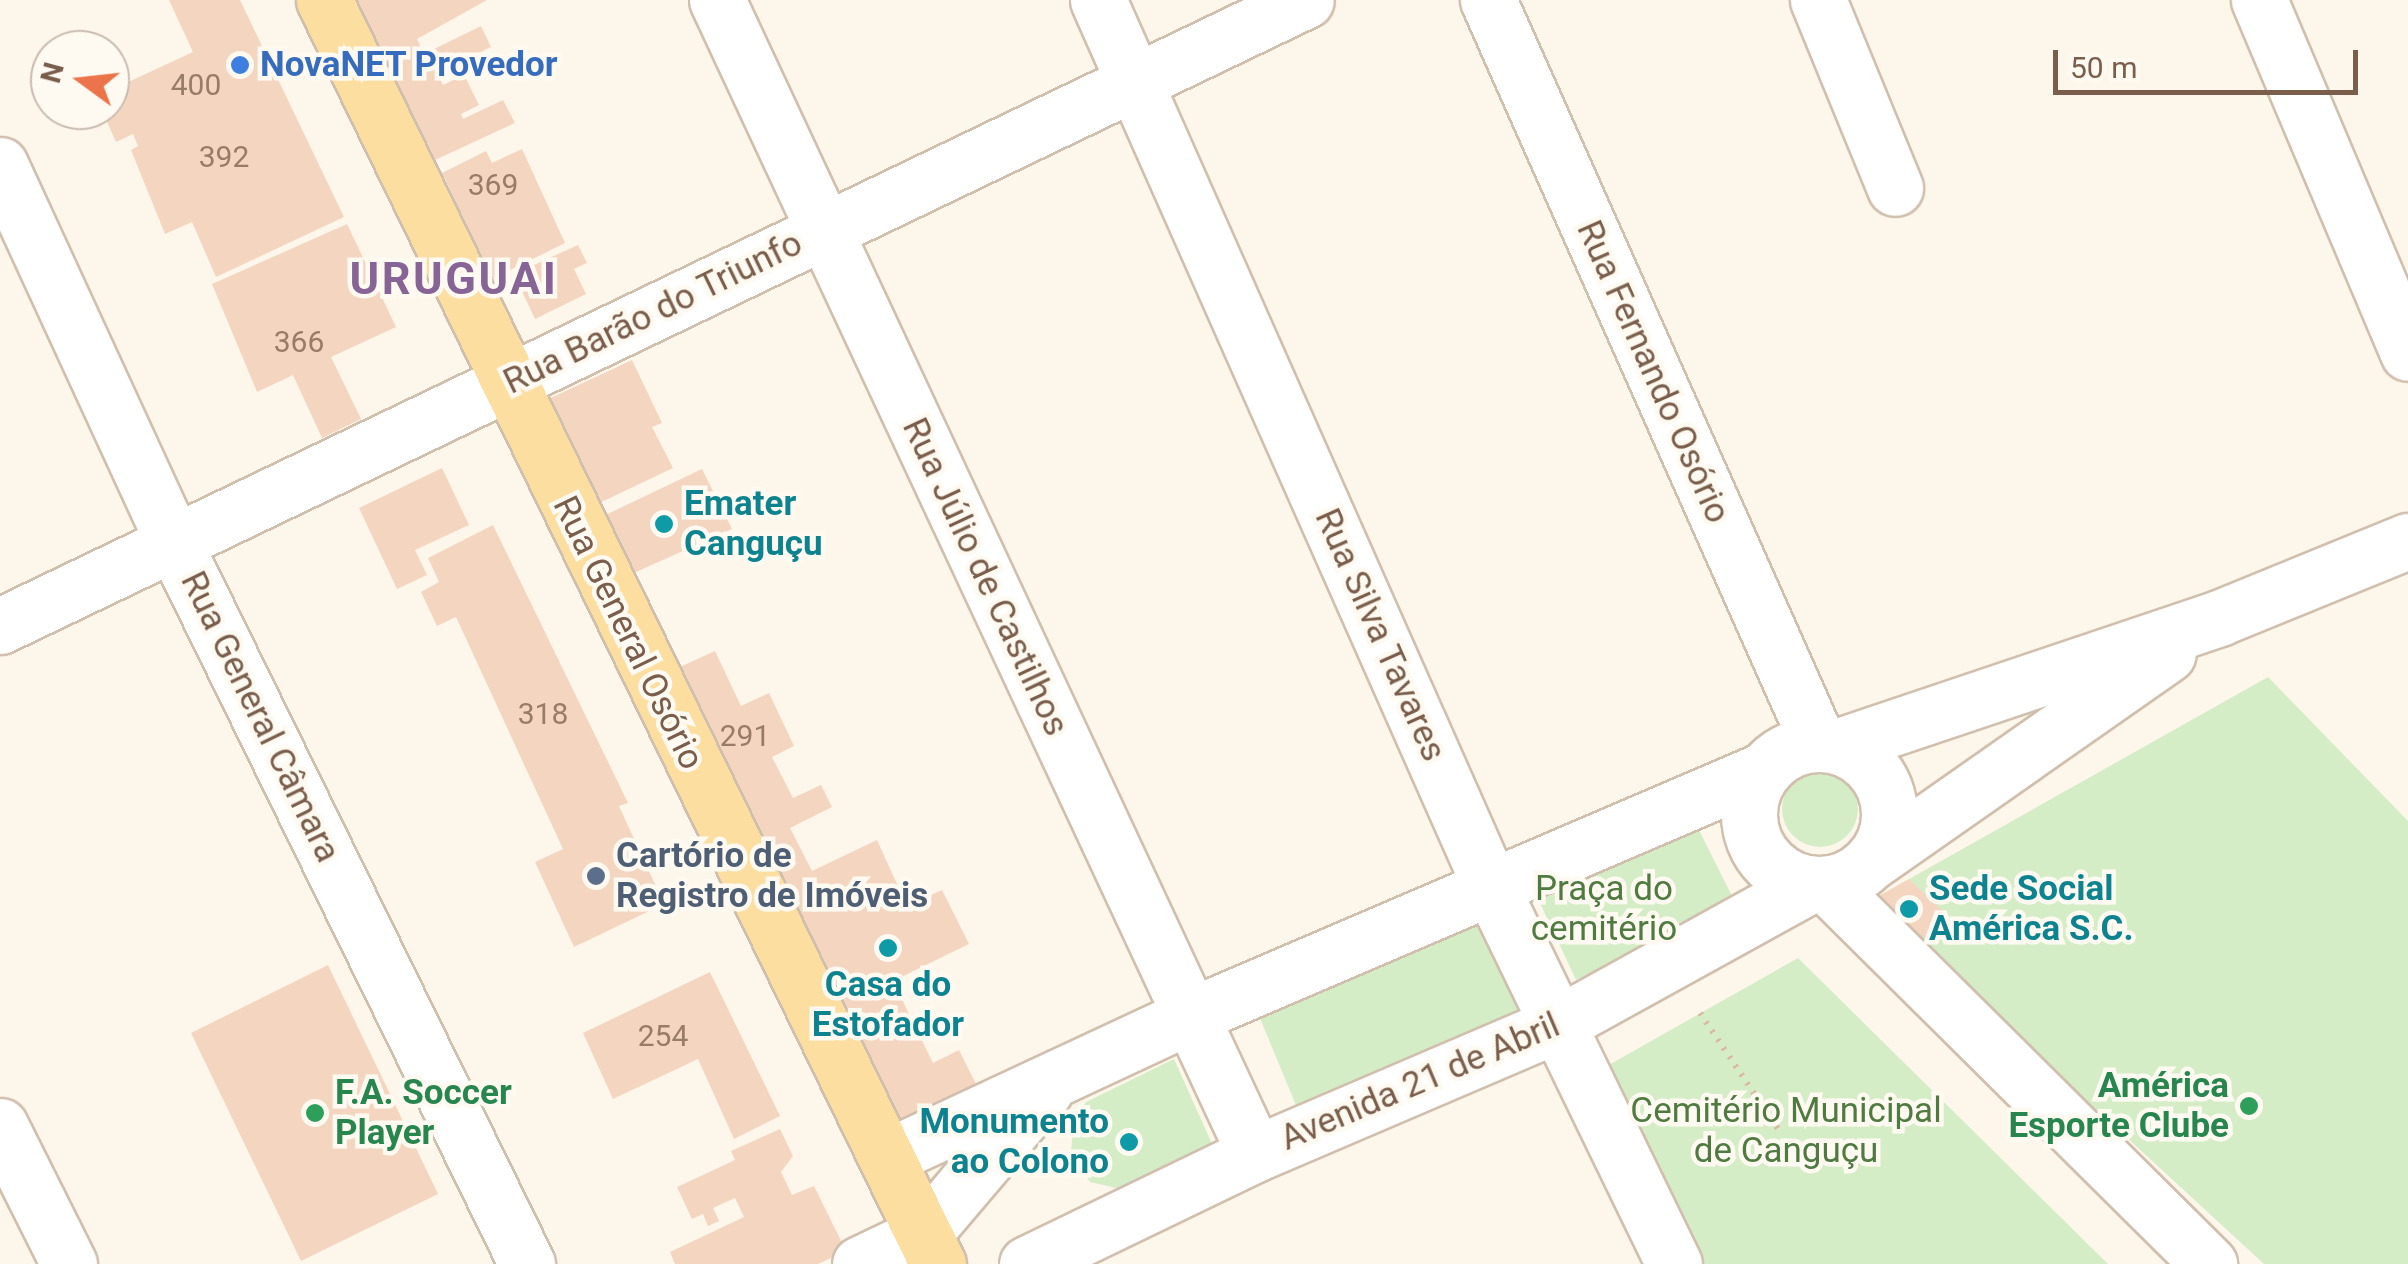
<!DOCTYPE html>
<html>
<head>
<meta charset="utf-8">
<style>
	body { margin:0 }
	#map { position:relative; width:2408px; height:1264px; overflow:hidden; background:#fdf6ea; font-family:Roboto,sans-serif }
	div>[style] { position:absolute }
	[style*='--x'] { left:calc(var(--x)*1px); top:calc(var(--y)*1px); width:calc(var(--w)*1px); rotate:calc(var(--a)*1deg) }
	.green>* { inset:0; background:#d5edc7 }
	.round { border-radius:50% }
	.building>* { inset:0; background:#f4d6c0 }
	.path>* { height:6px; margin-top:-3px; transform-origin:0; background:repeating-linear-gradient(90deg,#dabaa2 0 2.5px,transparent 0 10.5px) }
	.roads { filter:drop-shadow(2px 0 #d1bfae) drop-shadow(-2px 0 #d1bfae) drop-shadow(0 2px #d1bfae) drop-shadow(0 -2px #d1bfae) }
	.minor>* { height:55px; margin:-27.5px; padding:0 27.5px; transform-origin:27.5px; border-radius:27.5px; background:#fff }
	.minor>.ring { margin:-27.5px; padding:0; box-sizing:content-box; background:none; border:55px solid #fff; border-radius:50% }
	.major>* { height:55px; margin:-27.5px; padding:0 27.5px; transform-origin:27.5px; border-radius:27.5px; background:#fddea1 }
	.dots>* { width:28px; height:28px; translate:-50% -50%; box-sizing:border-box; border:5px solid #fffaf1; border-radius:50% }
	span { translate:-50% -50%; white-space:nowrap; text-align:center; line-height:1.15; -webkit-text-stroke:9px #fffaf1; paint-order:stroke }
	.number-label { font-size:30px; color:#987b68 }
	.number-label span { -webkit-text-stroke-width:0 }
	.shop-label { font-size:35px; color:#366cbe; font-weight:700 }
	.left { translate:0 -50%; text-align:left }
	.street-label { font-size:35px; color:#7a5d4b }
	.culture-label { font-size:35px; color:#0d838f; font-weight:700 }
	.right { translate:-100% -50%; text-align:right }
	.service-label { font-size:35px; color:#4e5e75; font-weight:700 }
	.park-label { font-size:35px; color:#4f7a40 }
	.leisure-label { font-size:35px; color:#27864d; font-weight:700 }
	.district-label { font-size:45px; color:#866496; font-weight:700; letter-spacing:2.5px }
	.north { position:absolute; left:30px; top:30px; width:100px; height:100px; box-sizing:border-box; background:#fffaf1; border:2px solid #cabbaf; border-radius:50%; rotate:285deg; font-size:28px; font-weight:700; line-height:40px; text-align:center; color:#7a5d4b }
	.north::after { content:''; display:block; margin:auto; width:35px; height:45px; background:#eb744b; clip-path:polygon(50% 0,100% 100%,50% 72%,0 100%) }
	.scale { position:absolute; left:2053px; top:50px; width:305px; height:45px; box-sizing:border-box; border:5px solid #7a5d4b; border-top:0; padding-left:12px; font-size:30px; line-height:35px; white-space:nowrap; color:#7a5d4b; -webkit-text-stroke:8px #fffaf1; paint-order:stroke }
</style>
</head>
<body>
<div id="map">
	<div class="green">
		<i style="clip-path:polygon(2268px 677px,2408px 821px,2408px 1264px,2264px 1264px,1870px 901px)"></i>
		<i class="round" style="left:1782px;top:771px;width:76px;height:76px"></i>
		<i style="clip-path:polygon(1694px 820px,1735px 902px,1576px 980px,1531px 884px)"></i>
		<i style="clip-path:polygon(1479px 915px,1523px 1021px,1300px 1115px,1257px 1011px)"></i>
		<i style="clip-path:polygon(1798px 958px,2108px 1264px,1703px 1264px,1607px 1066px)"></i>
		<i style="clip-path:polygon(1174px 1059px,1213px 1146px,1125px 1190px,1090px 1182px,1071px 1151px,1074px 1121px,1086px 1102px)"></i>
	</div>
	<div class="building">
		<i style="clip-path:polygon(169px 0,240px 0,344px 217px,216px 277px,192px 222px,165px 234px,131px 150px,138px 146px,133px 134px,116px 142px,103px 113px,120px 105px,113px 89px,193px 52px)"></i>
		<i style="clip-path:polygon(357px 0,487px 0,417px 39px,424px 54px,481px 26px,491px 47px,437px 73px,443px 85px,464px 75px,479px 105px,461px 114px,463px 119px,503px 100px,515px 123px,435px 160px)"></i>
		<i style="clip-path:polygon(522px 149px,565px 243px,492px 279px,442px 173px,486px 151px,492px 163px)"></i>
		<i style="clip-path:polygon(347px 224px,396px 327px,331px 357px,361px 419px,322px 438px,293px 375px,257px 392px,212px 284px)"></i>
		<i style="clip-path:polygon(578px 245px,587px 263px,574px 269px,586px 294px,535px 319px,514px 274px)"></i>
		<i style="clip-path:polygon(632px 360px,662px 423px,652px 427px,673px 468px,591px 507px,540px 403px)"></i>
		<i style="clip-path:polygon(442px 468px,469px 525px,415px 550px,427px 575px,397px 589px,359px 508px)"></i>
		<i style="clip-path:polygon(702px 469px,732px 529px,625px 577px,597px 519px)"></i>
		<i style="clip-path:polygon(493px 525px,628px 803px,619px 806px,664px 904px,574px 947px,535px 862px,563px 849px,456px 617px,437px 626px,421px 592px,439px 582px,428px 558px)"></i>
		<i style="clip-path:polygon(715px 651px,741px 706px,769px 693px,794px 746px,772px 757px,793px 798px,821px 785px,832px 807px,790px 828px,812px 871px,877px 840px,907px 906px,942px 890px,969px 944px,893px 981px,933px 1063px,959px 1050px,976px 1084px,892px 1127px,671px 671px)"></i>
		<i style="clip-path:polygon(1909px 879px,1948px 916px,1916px 949px,1870px 901px)"></i>
		<i style="clip-path:polygon(328px 965px,438px 1194px,301px 1261px,191px 1033px)"></i>
		<i style="clip-path:polygon(710px 972px,780px 1116px,734px 1139px,698px 1059px,613px 1099px,583px 1033px)"></i>
		<i style="clip-path:polygon(780px 1129px,793px 1156px,781px 1172px,792px 1195px,814px 1186px,846px 1251px,818px 1264px,675px 1264px,670px 1252px,744px 1217px,735px 1198px,713px 1208px,719px 1221px,708px 1226px,703px 1214px,692px 1219px,677px 1187px,735px 1160px,731px 1151px)"></i>
	</div>
	<div class="path">
		<i style="--x:1700;--y:1013;--w:143;--a:56.1"></i>
	</div>
	<div class="roads">
		<div class="minor">
			<i style="--x:717;--y:0;--w:1273;--a:65"></i>
			<i style="--x:1098;--y:0;--w:968;--a:66.11"></i>
			<i style="--x:1490;--y:885;--w:421;--a:64.1"></i>
			<i style="--x:1488;--y:0;--w:813;--a:66.05"></i>
			<i style="--x:1818;--y:0;--w:203;--a:67.7"></i>
			<i style="--x:2259;--y:0;--w:383;--a:67.1"></i>
			<i style="--x:0;--y:165;--w:414;--a:65.3"></i>
			<i style="--x:173;--y:541;--w:805;--a:63.91"></i>
			<i style="--x:0;--y:626;--w:1448;--a:-25.61"></i>
			<i class="ring" style="left:1749px;top:744px;width:85px;height:85px"></i>
			<i style="--x:1839;--y:746;--w:401;--a:-18.6"></i>
			<i style="--x:2219;--y:618;--w:204;--a:-22.2"></i>
			<i style="--x:1872;--y:861;--w:361;--a:-35"></i>
			<i style="--x:1826;--y:884;--w:540;--a:44.77"></i>
			<i style="--x:0;--y:1126;--w:154;--a:63.4"></i>
			<i style="--x:887;--y:1157;--w:334;--a:-25"></i>
			<i style="--x:1190;--y:1016;--w:624;--a:-23.2"></i>
			<i style="--x:860;--y:1264;--w:70;--a:-25.5"></i>
			<i style="--x:923;--y:1234;--w:189;--a:-49.7"></i>
			<i style="--x:1027;--y:1264;--w:253;--a:-25.8"></i>
			<i style="--x:1255;--y:1154;--w:330;--a:-23.2"></i>
			<i style="--x:1558;--y:1024;--w:283;--a:-28.9"></i>
		</div>
		<div class="major">
			<i style="--x:324;--y:0;--w:1405;--a:64.09"></i>
		</div>
	</div>
	<div class="dots">
		<i style="left:240px;top:65px;background:#3f7fe0"></i>
		<i style="left:664px;top:524px;background:#0f9aa8"></i>
		<i style="left:596px;top:876px;background:#5c6f8a"></i>
		<i style="left:1909px;top:909px;background:#0f9aa8"></i>
		<i style="left:888px;top:948px;background:#0f9aa8"></i>
		<i style="left:2249px;top:1106px;background:#2e9e5b"></i>
		<i style="left:315px;top:1113px;background:#2e9e5b"></i>
		<i style="left:1129px;top:1142px;background:#0f9aa8"></i>
	</div>
	<div class="number-label">
		<span style="left:196px;top:85px">400</span>
		<span style="left:224px;top:157px">392</span>
		<span style="left:493px;top:185px">369</span>
		<span style="left:299px;top:342px">366</span>
		<span style="left:543px;top:714px">318</span>
		<span style="left:745px;top:736px">291</span>
		<span style="left:663px;top:1036px">254</span>
	</div>
	<div class="shop-label">
		<span class="left" style="left:260px;top:65px">NovaNET Provedor</span>
	</div>
	<div class="street-label">
		<span style="left:653px;top:313px;rotate:-26deg">Rua Barão do Triunfo</span>
		<span style="left:1653px;top:372px;rotate:66deg">Rua Fernando Osório</span>
		<span style="left:985px;top:577px;rotate:65deg">Rua Júlio de Castilhos</span>
		<span style="left:628px;top:633px;rotate:64deg">Rua General Osório</span>
		<span style="left:1380px;top:635px;rotate:66deg">Rua Silva Tavares</span>
		<span style="left:260px;top:717px;rotate:64deg">Rua General Câmara</span>
		<span style="left:1420px;top:1082px;rotate:-23deg">Avenida 21 de Abril</span>
	</div>
	<div class="culture-label">
		<span class="left" style="left:684px;top:524px">Emater<br>Canguçu</span>
		<span class="left" style="left:1929px;top:909px">Sede Social<br>América S.C.</span>
		<span style="left:888px;top:1005px">Casa do<br>Estofador</span>
		<span class="right" style="left:1109px;top:1142px">Monumento<br>ao Colono</span>
	</div>
	<div class="service-label">
		<span class="left" style="left:616px;top:876px">Cartório de<br>Registro de Imóveis</span>
	</div>
	<div class="park-label">
		<span style="left:1604px;top:909px">Praça do<br>cemitério</span>
		<span style="left:1786px;top:1131px">Cemitério Municipal<br>de Canguçu</span>
	</div>
	<div class="leisure-label">
		<span class="right" style="left:2229px;top:1106px">América<br>Esporte Clube</span>
		<span class="left" style="left:335px;top:1113px">F.A. Soccer<br>Player</span>
	</div>
	<div class="district-label">
		<span style="left:454px;top:279px">URUGUAI</span>
	</div>
	<div class="north">N</div>
	<div class="scale">50 m</div>
</div>
</body>
</html>
